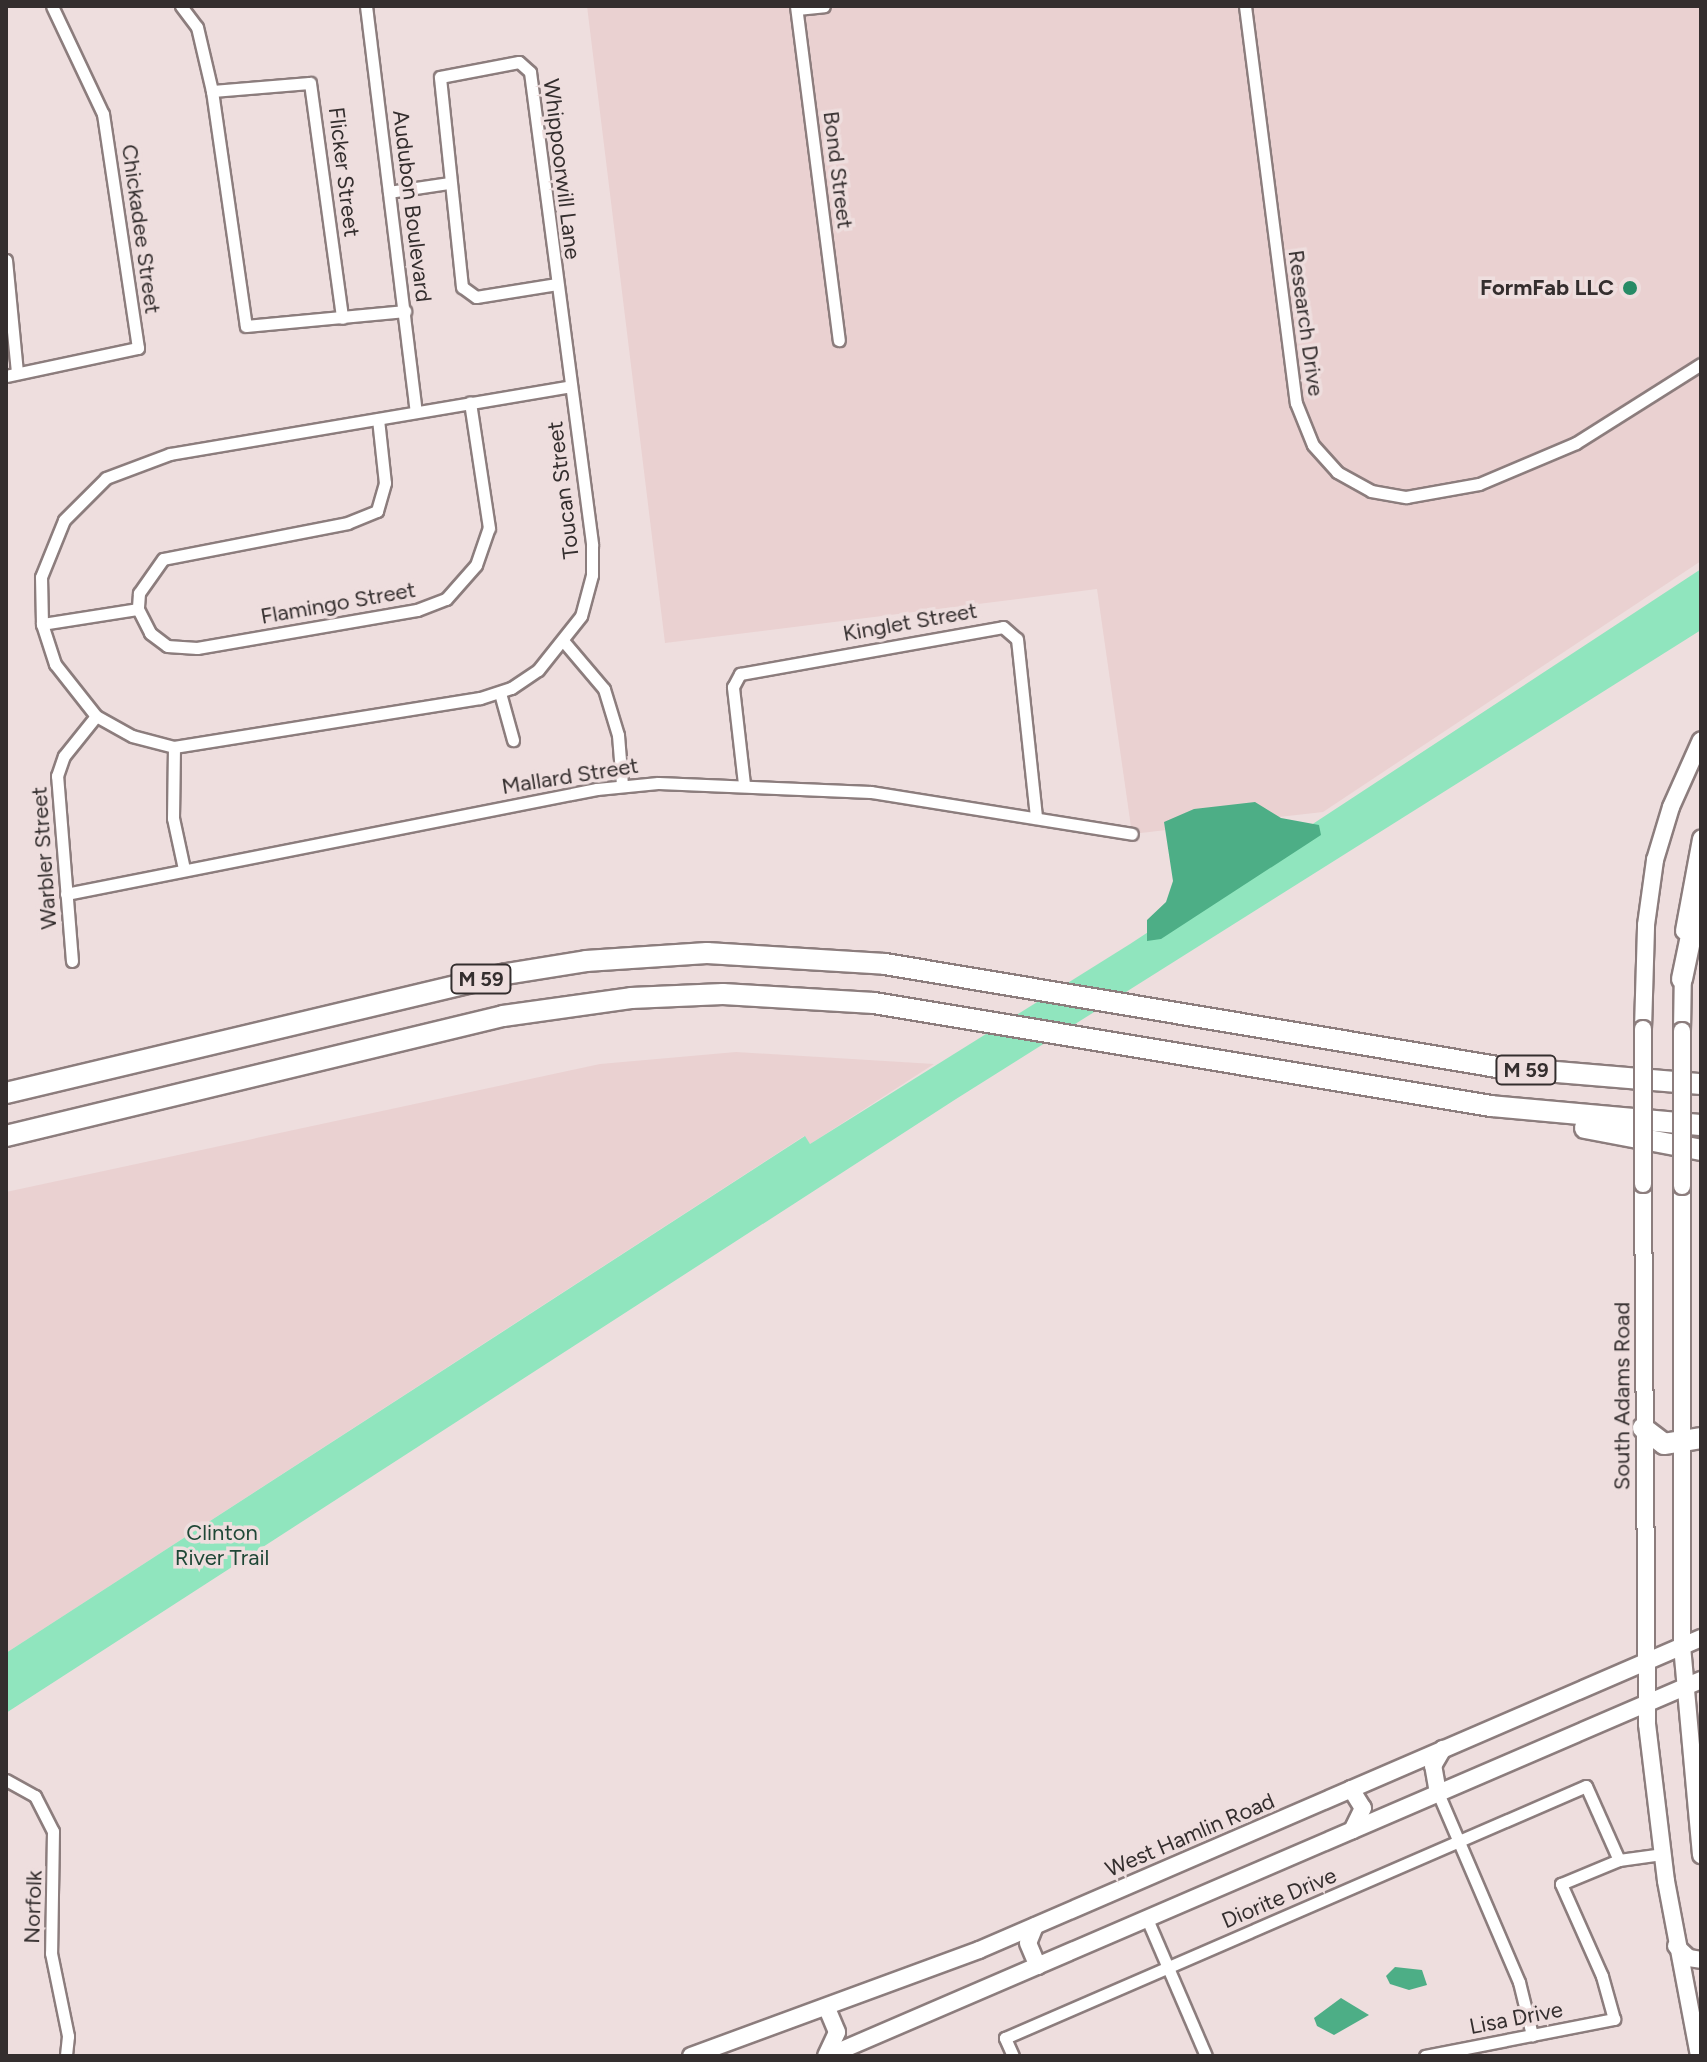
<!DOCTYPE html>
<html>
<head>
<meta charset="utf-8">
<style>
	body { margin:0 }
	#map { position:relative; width:1707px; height:2062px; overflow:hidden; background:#eedede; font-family:Figtree,sans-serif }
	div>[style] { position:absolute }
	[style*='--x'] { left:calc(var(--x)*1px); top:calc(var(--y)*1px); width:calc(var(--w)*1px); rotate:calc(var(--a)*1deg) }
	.built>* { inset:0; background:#ead1d1 }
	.green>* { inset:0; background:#90e5be }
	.water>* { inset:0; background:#4dae86 }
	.roads { filter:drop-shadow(2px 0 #8c7d7d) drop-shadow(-2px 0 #8c7d7d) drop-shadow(0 2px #8c7d7d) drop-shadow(0 -2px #8c7d7d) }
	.minor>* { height:11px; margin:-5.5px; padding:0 5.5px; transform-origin:5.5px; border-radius:5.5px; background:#fff }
	.secondary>* { height:16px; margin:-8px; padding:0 8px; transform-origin:8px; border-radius:8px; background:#fff }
	.motorway>* { height:20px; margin:-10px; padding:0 10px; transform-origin:10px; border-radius:10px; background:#fff }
	.bridges { filter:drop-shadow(2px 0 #8c7d7d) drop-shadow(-2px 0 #8c7d7d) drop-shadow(0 2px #8c7d7d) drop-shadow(0 -2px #8c7d7d) }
	.secondary-bridge>* { height:16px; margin:-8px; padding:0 8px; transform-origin:8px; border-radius:8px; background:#fff }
	.dots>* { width:22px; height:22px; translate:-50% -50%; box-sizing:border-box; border:4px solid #eedede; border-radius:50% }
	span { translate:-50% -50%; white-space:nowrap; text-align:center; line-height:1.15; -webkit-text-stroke:7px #eedede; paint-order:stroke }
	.shield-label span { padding:2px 6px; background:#eedede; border:2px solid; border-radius:6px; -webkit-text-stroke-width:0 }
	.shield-label { font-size:20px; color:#342e2e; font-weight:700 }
	.street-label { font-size:22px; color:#342e2e }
	.poi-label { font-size:22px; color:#342e2e; font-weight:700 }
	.right { translate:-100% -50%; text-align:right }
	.park-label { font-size:22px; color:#1e4736 }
	.frame { position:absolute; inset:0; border:8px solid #342e2e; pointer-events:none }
</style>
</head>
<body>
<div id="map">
	<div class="built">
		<i style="clip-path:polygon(587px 6px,1701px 6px,1701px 561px,1323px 812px,1132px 834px,1097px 589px,665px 643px)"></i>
		<i style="clip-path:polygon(736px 1052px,934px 1064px,810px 1144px,804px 1136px,6px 1653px,6px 1192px,600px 1064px)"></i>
	</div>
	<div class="green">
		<i style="clip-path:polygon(1701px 569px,1701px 630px,956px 1099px,6px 1713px,6px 1653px,805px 1136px,810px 1144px,1130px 944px)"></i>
	</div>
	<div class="water">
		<i style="clip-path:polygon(1255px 802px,1281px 818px,1319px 825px,1321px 835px,1161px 939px,1147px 941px,1147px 920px,1166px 902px,1173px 881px,1164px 822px,1194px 809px)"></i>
		<i style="clip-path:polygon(1395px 1967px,1422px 1970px,1427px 1985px,1409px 1990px,1390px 1984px,1386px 1976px)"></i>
		<i style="clip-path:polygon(1341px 1998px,1369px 2015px,1334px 2035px,1317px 2026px,1314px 2018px)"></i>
	</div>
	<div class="roads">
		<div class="minor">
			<i style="--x:181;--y:6;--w:26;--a:53"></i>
			<i style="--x:197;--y:27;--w:66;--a:76.8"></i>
			<i style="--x:212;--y:91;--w:237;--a:81.8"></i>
			<i style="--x:246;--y:326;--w:160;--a:-5.4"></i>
			<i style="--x:366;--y:6;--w:408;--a:83"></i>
			<i style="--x:796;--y:6;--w:337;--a:82.7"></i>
			<i style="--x:1245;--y:6;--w:400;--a:82.7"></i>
			<i style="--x:1296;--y:403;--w:45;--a:68"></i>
			<i style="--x:1313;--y:445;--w:36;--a:48"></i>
			<i style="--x:1337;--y:472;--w:39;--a:29"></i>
			<i style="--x:1371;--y:491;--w:36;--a:10"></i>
			<i style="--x:1406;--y:497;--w:74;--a:-10.1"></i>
			<i style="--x:1479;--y:484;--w:105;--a:-22.9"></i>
			<i style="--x:1576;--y:443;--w:148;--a:-32.3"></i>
			<i style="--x:797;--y:9;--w:27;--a:-6"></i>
			<i style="--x:212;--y:91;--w:98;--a:-4.7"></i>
			<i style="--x:310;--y:83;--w:237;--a:82.2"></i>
			<i style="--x:389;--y:192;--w:61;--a:-8.5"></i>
			<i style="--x:6;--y:260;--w:113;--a:84.4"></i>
			<i style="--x:557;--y:284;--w:82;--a:170.9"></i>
			<i style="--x:476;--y:297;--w:17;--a:-144"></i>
			<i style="--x:462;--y:287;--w:211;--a:-96"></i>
			<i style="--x:440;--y:77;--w:80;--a:-10.8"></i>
			<i style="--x:519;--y:62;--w:15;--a:42"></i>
			<i style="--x:530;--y:72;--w:477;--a:82.5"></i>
			<i style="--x:592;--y:545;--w:30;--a:90"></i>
			<i style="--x:592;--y:575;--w:42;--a:105"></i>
			<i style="--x:581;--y:616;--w:69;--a:128.5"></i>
			<i style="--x:538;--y:670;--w:32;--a:146"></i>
			<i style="--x:511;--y:688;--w:33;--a:162"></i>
			<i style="--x:480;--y:698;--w:310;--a:170.9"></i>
			<i style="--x:174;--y:747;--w:43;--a:-165.3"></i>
			<i style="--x:132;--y:736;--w:41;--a:-150.9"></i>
			<i style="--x:96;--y:716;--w:66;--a:-128.3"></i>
			<i style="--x:55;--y:664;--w:42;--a:-108"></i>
			<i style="--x:42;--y:624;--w:47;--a:-91.2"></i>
			<i style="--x:41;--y:577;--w:61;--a:-68"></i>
			<i style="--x:64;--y:520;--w:59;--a:-45"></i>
			<i style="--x:106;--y:478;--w:68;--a:-20.6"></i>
			<i style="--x:170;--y:454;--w:406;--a:-9.6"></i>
			<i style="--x:6;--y:376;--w:135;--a:-12"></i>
			<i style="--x:138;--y:348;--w:237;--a:-98.5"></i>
			<i style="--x:103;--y:114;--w:119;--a:-115.3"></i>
			<i style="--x:378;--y:419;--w:64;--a:83.8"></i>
			<i style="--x:385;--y:483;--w:29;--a:106"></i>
			<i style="--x:377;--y:511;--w:31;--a:158"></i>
			<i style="--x:348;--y:523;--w:188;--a:169"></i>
			<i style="--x:163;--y:559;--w:42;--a:125.2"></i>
			<i style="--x:139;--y:593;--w:16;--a:94"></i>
			<i style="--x:138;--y:609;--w:27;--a:63"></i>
			<i style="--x:150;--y:633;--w:21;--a:37"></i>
			<i style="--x:167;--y:646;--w:30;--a:4"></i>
			<i style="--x:197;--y:648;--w:223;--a:-9.8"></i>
			<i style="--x:417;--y:610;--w:31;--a:-21"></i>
			<i style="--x:446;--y:599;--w:45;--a:-48.6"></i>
			<i style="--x:476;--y:565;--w:39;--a:-71"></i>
			<i style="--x:489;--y:528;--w:127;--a:-98.6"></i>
			<i style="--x:42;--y:624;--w:97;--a:-8.9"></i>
			<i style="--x:565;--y:643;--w:60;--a:49.7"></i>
			<i style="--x:604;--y:689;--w:48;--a:73.1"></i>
			<i style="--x:618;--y:735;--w:50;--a:85.4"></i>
			<i style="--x:500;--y:693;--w:49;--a:74.5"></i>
			<i style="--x:174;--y:747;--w:71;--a:90.8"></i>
			<i style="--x:173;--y:818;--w:52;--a:77.8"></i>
			<i style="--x:744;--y:784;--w:98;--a:-96.5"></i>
			<i style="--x:733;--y:687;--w:15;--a:-62"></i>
			<i style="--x:740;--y:674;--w:267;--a:-10.1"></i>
			<i style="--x:1003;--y:627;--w:18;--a:41"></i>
			<i style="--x:1017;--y:639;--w:180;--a:83.9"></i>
			<i style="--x:66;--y:894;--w:541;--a:-11.19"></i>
			<i style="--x:597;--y:789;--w:61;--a:-5.6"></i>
			<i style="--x:658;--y:783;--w:213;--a:2.4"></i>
			<i style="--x:871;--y:792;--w:264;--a:9.1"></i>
			<i style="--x:72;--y:961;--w:186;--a:-94.6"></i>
			<i style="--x:57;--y:776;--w:21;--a:-71"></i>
			<i style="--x:64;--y:756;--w:51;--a:-51.3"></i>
			<i style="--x:6;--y:1780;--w:33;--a:29"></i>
			<i style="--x:35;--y:1796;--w:39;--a:63"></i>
			<i style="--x:53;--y:1831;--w:122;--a:90.9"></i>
			<i style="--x:51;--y:1953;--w:85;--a:78.4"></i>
			<i style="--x:68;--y:2036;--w:20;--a:96"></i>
			<i style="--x:1438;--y:1793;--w:206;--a:66.8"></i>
			<i style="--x:1519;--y:1982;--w:55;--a:76.2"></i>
			<i style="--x:1147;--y:1919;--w:149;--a:66.7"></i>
			<i style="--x:1013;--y:2056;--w:20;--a:-114"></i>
			<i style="--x:1005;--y:2038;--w:633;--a:-23.45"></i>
			<i style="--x:1586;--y:1786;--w:81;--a:66"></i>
			<i style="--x:1425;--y:2056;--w:193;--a:-11.1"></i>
			<i style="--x:1614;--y:2019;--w:45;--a:-105.6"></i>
			<i style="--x:1602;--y:1976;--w:101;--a:-114"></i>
			<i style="--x:1561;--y:1884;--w:63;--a:-22.5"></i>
			<i style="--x:1619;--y:1860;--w:43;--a:-7.9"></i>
		</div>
		<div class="secondary">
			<i style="--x:1684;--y:931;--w:94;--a:-79.5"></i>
			<i style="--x:1643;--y:1029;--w:104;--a:-88.3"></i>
			<i style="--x:1646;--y:925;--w:66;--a:-82.1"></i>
			<i style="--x:1655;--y:860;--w:55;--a:-73.2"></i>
			<i style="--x:1671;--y:807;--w:73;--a:-65.9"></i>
			<i style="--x:1682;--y:1031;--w:64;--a:-89.1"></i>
			<i style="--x:1643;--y:1184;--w:540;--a:89.58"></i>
			<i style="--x:1647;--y:1724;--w:158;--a:83.1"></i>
			<i style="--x:1666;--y:1881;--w:178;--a:79.3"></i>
			<i style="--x:1682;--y:1186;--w:460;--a:90"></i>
			<i style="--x:1682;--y:1646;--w:210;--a:84.8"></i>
			<i style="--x:1351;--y:1789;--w:22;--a:58"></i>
			<i style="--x:1363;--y:1808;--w:25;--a:116"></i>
			<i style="--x:1438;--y:1793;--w:27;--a:-100"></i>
			<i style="--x:1433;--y:1766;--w:20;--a:-60"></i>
			<i style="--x:1035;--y:1926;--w:18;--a:112"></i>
			<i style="--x:1028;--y:1943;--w:25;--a:67"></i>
			<i style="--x:1676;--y:1946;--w:18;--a:43"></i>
			<i style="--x:1689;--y:1958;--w:12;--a:9"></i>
			<i style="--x:691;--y:2056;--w:307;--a:-20.2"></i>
			<i style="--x:979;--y:1950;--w:787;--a:-23.37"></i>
			<i style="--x:826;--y:2056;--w:26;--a:-65"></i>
			<i style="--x:837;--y:2032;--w:25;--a:-113"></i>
			<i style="--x:828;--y:2056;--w:951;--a:-23.3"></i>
		</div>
		<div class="motorway">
			<i style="--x:1682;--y:979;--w:93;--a:-78.2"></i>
			<i style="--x:6;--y:1093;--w:514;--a:-13.39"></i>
			<i style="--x:506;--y:974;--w:81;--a:-9.2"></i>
			<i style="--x:586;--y:961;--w:121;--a:-3.8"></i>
			<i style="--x:707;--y:953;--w:178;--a:3.5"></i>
			<i style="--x:885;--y:964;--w:621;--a:9.55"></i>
			<i style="--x:1497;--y:1067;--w:205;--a:4.8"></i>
			<i style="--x:1585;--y:1128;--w:118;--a:10.7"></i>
			<i style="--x:6;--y:1136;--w:511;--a:-13.57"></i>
			<i style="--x:503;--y:1016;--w:129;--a:-8"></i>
			<i style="--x:631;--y:998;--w:92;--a:-2.5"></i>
			<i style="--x:723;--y:994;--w:151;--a:3.4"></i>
			<i style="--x:874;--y:1003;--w:626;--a:9.48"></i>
			<i style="--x:1491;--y:1106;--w:211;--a:5.2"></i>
			<i style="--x:1643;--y:1428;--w:26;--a:37"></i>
			<i style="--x:1664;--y:1444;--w:37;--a:-9"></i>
		</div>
	</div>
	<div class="bridges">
		<div class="secondary-bridge">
			<i style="--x:1643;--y:1029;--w:155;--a:90"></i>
			<i style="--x:1682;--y:1031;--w:155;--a:90"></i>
		</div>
	</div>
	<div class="dots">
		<i style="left:1630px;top:288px;background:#268b66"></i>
	</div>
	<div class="shield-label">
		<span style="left:481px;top:979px">M 59</span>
		<span style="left:1526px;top:1070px">M 59</span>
	</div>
	<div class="street-label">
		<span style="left:562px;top:169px;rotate:83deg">Whippoorwill Lane</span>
		<span style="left:838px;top:170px;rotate:83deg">Bond Street</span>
		<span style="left:344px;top:172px;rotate:83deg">Flicker Street</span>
		<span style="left:412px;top:206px;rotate:83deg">Audubon Boulevard</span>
		<span style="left:141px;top:229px;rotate:82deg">Chickadee Street</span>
		<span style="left:1306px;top:323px;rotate:82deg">Research Drive</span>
		<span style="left:563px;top:490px;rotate:-97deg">Toucan Street</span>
		<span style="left:338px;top:603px;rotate:-10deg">Flamingo Street</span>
		<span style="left:910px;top:622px;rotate:-10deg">Kinglet Street</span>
		<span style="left:570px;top:776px;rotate:-9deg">Mallard Street</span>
		<span style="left:44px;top:858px;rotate:-94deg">Warbler Street</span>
		<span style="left:1622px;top:1396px;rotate:-90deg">South Adams Road</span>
		<span style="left:1190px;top:1835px;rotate:-23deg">West Hamlin Road</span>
		<span style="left:1279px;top:1898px;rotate:-23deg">Diorite Drive</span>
		<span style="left:33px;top:1907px;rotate:-88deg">Norfolk</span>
		<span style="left:1516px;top:2018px;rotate:-11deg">Lisa Drive</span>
	</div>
	<div class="poi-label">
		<span class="right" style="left:1614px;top:288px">FormFab LLC</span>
	</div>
	<div class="park-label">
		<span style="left:222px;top:1545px">Clinton<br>River Trail</span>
	</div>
	<div class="frame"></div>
</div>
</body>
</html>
